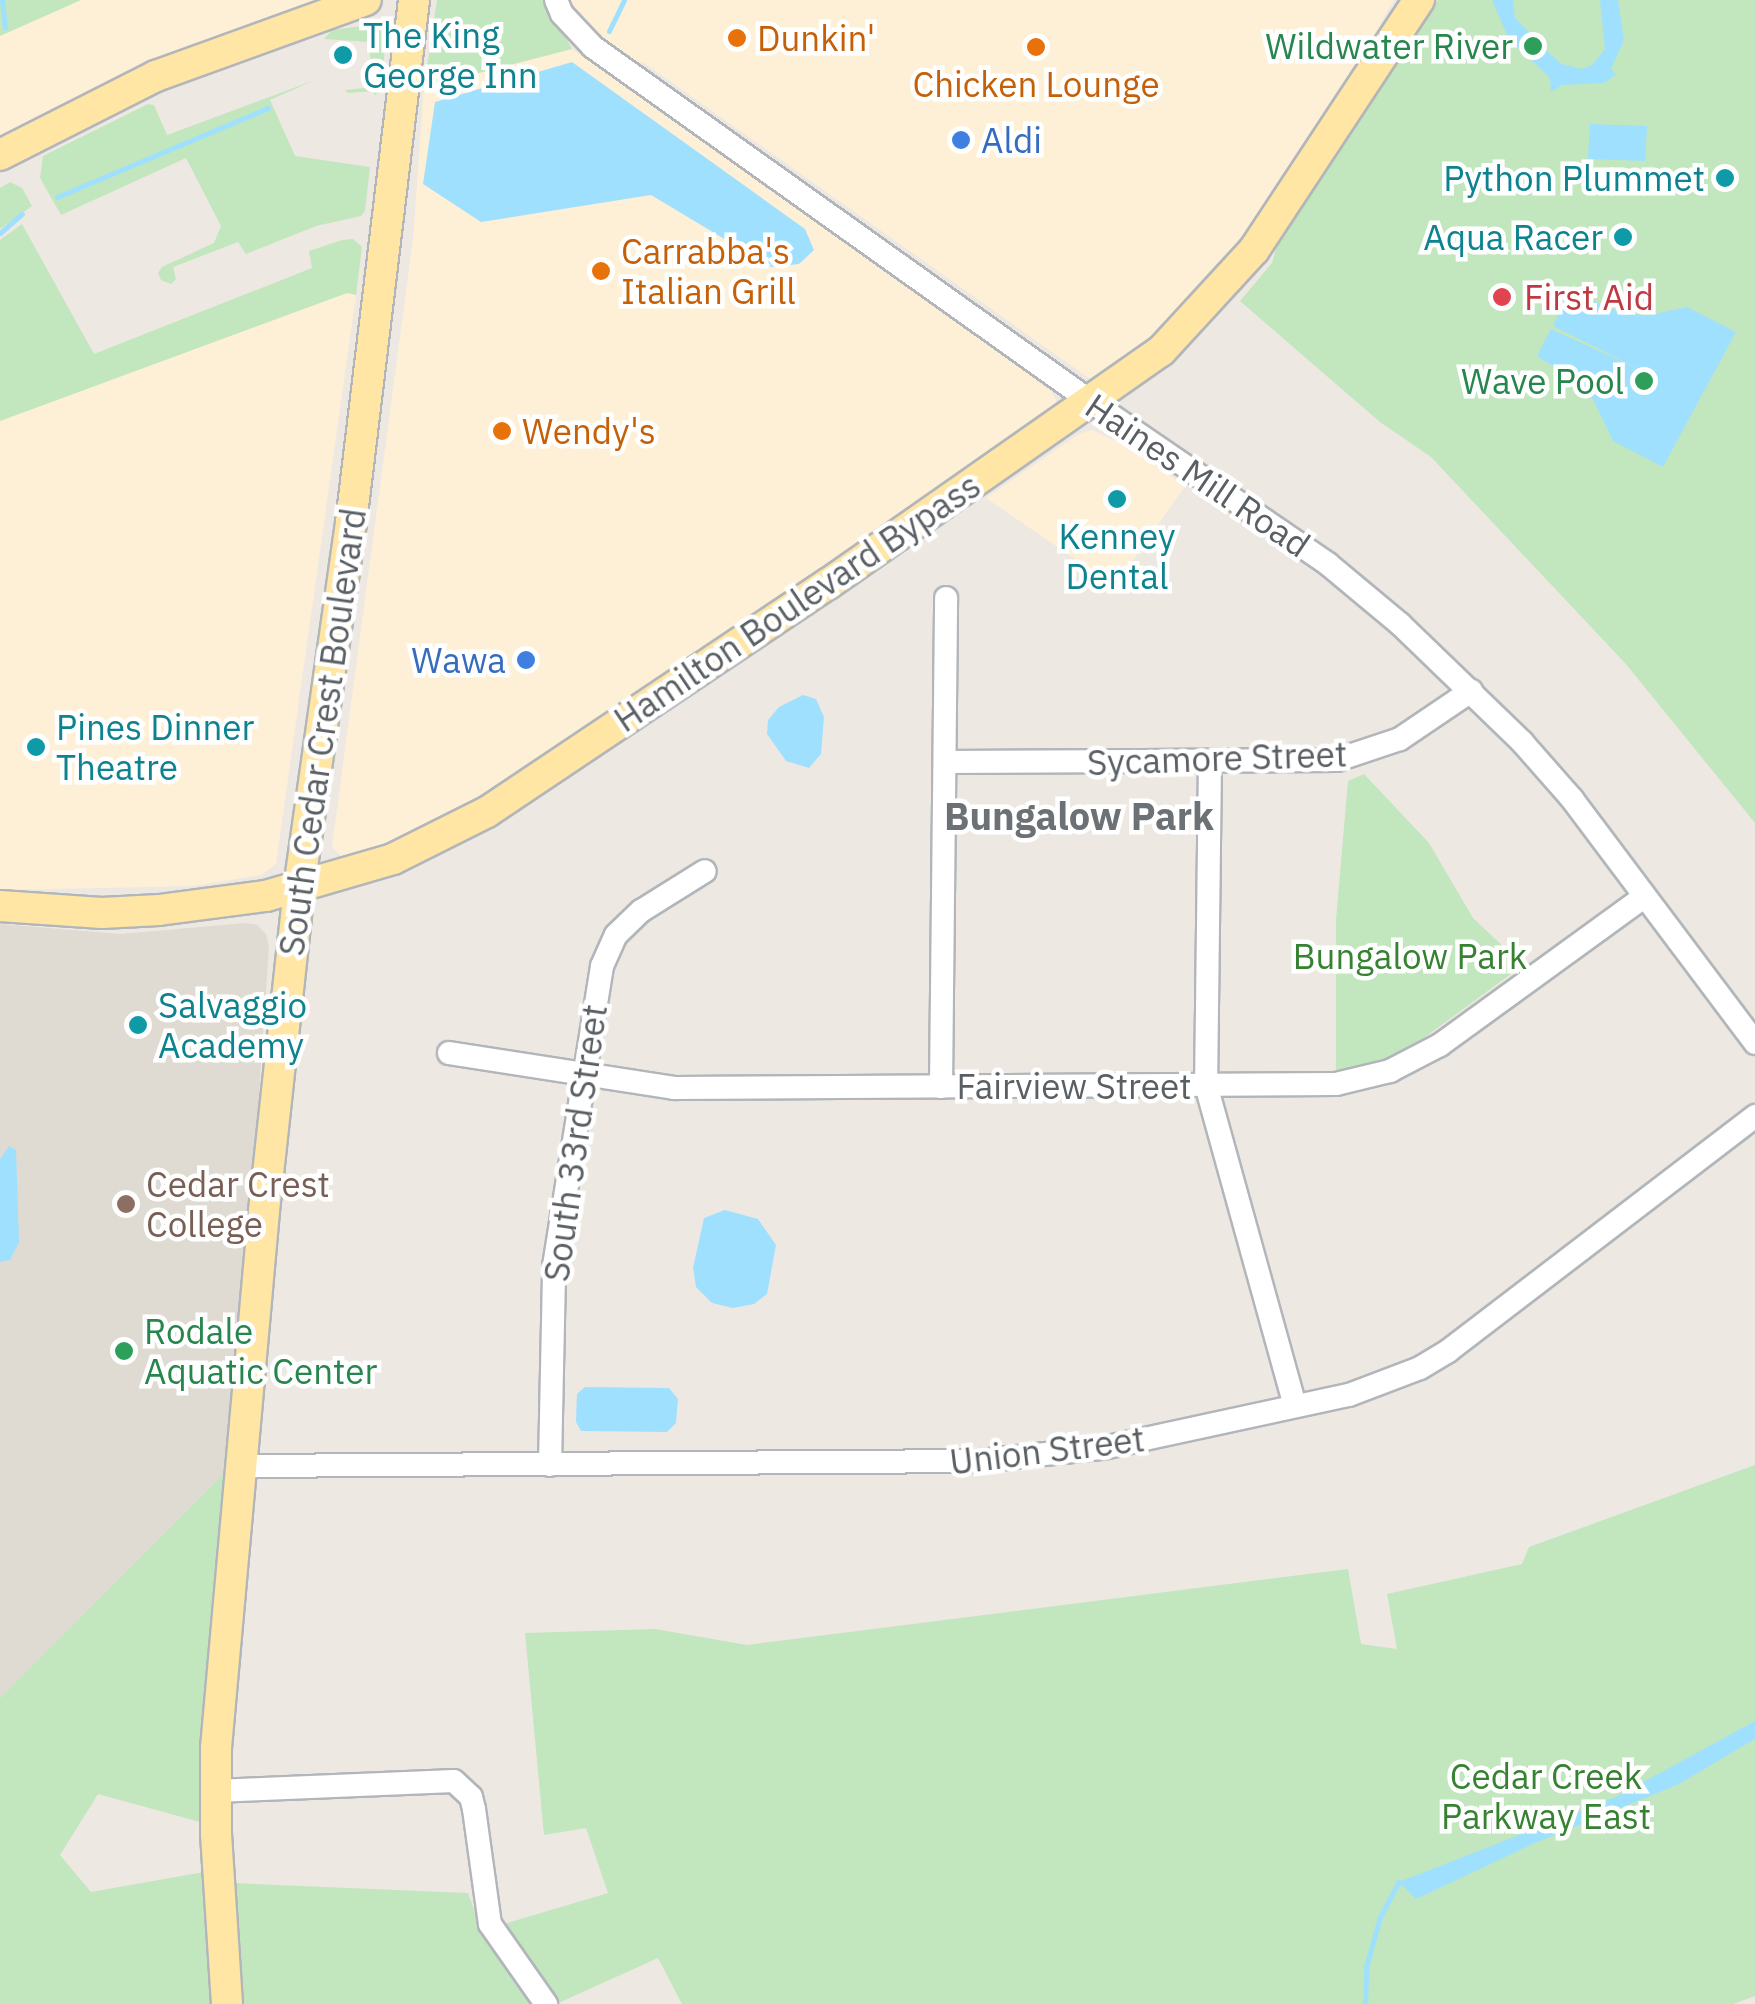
<!DOCTYPE html>
<html>
<head>
<meta charset="utf-8">
<style>
	body { margin:0 }
	#map { position:relative; width:1755px; height:2004px; overflow:hidden; background:#ede9e2; font-family:"IBM Plex Sans",sans-serif }
	div>[style] { position:absolute }
	[style*='--x'] { left:calc(var(--x)*1px); top:calc(var(--y)*1px); width:calc(var(--w)*1px); rotate:calc(var(--a)*1deg) }
	.commercial>* { inset:0; background:#fef0d6 }
	.education>* { inset:0; background:#dfdbd2 }
	.green>* { inset:0; background:#c2e6bd }
	.water>* { inset:0; background:#a0e0ff }
	.stream>* { height:5px; margin:-2.5px; padding:0 2.5px; transform-origin:2.5px; border-radius:2.5px; background:#a0e0ff }
	.roads { filter:drop-shadow(2px 0 #b2b6ba) drop-shadow(-2px 0 #b2b6ba) drop-shadow(0 2px #b2b6ba) drop-shadow(0 -2px #b2b6ba) }
	.minor>* { height:22px; margin:-11px; padding:0 11px; transform-origin:11px; border-radius:11px; background:#fff }
	.major>* { height:30px; margin:-15px; padding:0 15px; transform-origin:15px; border-radius:15px; background:#ffe6a5 }
	.dots>* { width:28px; height:28px; translate:-50% -50%; box-sizing:border-box; border:5px solid #fff; border-radius:50% }
	span { translate:-50% -50%; white-space:nowrap; text-align:center; line-height:1.15; -webkit-text-stroke:9px #fff; paint-order:stroke }
	.culture-label { font-size:35px; color:#0d838f }
	.left { translate:0 -50%; text-align:left }
	.right { translate:-100% -50%; text-align:right }
	.food-label { font-size:35px; color:#c56008 }
	.leisure-label { font-size:35px; color:#27864d }
	.shop-label { font-size:35px; color:#366cbe }
	.health-label { font-size:35px; color:#be3a42 }
	.street-label { font-size:35px; color:#5a5f63 }
	.park-label { font-size:35px; color:#378232 }
	.education-label { font-size:35px; color:#785e54 }
	.neighbourhood-label { font-size:38px; color:#6b7175; font-weight:700 }
</style>
</head>
<body>
<div id="map">
	<div class="commercial">
		<i style="clip-path:polygon(81px 0,320px 0,132px 72px,0 139px,0 36px)"></i>
		<i style="clip-path:polygon(563px 0,1394px 0,1337px 98px,1242px 241px,1166px 326px,1093px 381px,643px 62px,635px 64px,588px 34px)"></i>
		<i style="clip-path:polygon(572px 49px,824px 224px,1051px 391px,1057px 402px,1051px 412px,500px 785px,409px 834px,356px 855px,341px 856px,332px 847px,413px 239px,424px 87px)"></i>
		<i style="clip-path:polygon(347px 293px,356px 295px,276px 864px,261px 875px,193px 886px,0 890px,0 421px)"></i>
		<i style="clip-path:polygon(1092px 430px,1133px 449px,1185px 486px,1115px 586px,986px 498px,1079px 434px)"></i>
	</div>
	<div class="education">
		<i style="clip-path:polygon(245px 923px,257px 925px,266px 934px,269px 946px,234px 1463px,0 1698px,0 924px,121px 934px)"></i>
	</div>
	<div class="green">
		<i style="clip-path:polygon(0 0,81px 0,0 36px)"></i>
		<i style="clip-path:polygon(437px 0,545px 0,572px 49px,424px 87px)"></i>
		<i style="clip-path:polygon(1438px 0,1755px 0,1755px 823px,1625px 663px,1431px 457px,1380px 422px,1240px 301px,1272px 263px,1279px 239px)"></i>
		<i style="clip-path:polygon(376px 19px,385px 33px,383px 89px,375px 95px,373px 91px,348px 93px,345px 90px,373px 87px,369px 42px,324px 39px,332px 30px,370px 25px)"></i>
		<i style="clip-path:polygon(315px 80px,270px 100px,295px 156px,370px 167px,365px 211px,361px 216px,316px 226px,246px 254px,238px 242px,173px 267px,176px 279px,171px 284px,161px 280px,158px 273px,162px 267px,214px 243px,221px 226px,186px 158px,61px 215px,40px 178px,43px 156px,148px 104px,154px 105px,167px 135px)"></i>
		<i style="clip-path:polygon(10px 182px,22px 188px,32px 206px,0 229px,0 188px)"></i>
		<i style="clip-path:polygon(22px 224px,94px 354px,312px 268px,309px 251px,342px 240px,353px 239px,362px 247px,356px 295px,347px 293px,0 421px,0 240px)"></i>
		<i style="clip-path:polygon(1364px 774px,1429px 843px,1473px 918px,1523px 965px,1398px 1057px,1336px 1071px,1336px 920px,1348px 781px)"></i>
		<i style="clip-path:polygon(234px 1463px,210px 1636px,200px 1822px,98px 1794px,60px 1855px,91px 1892px,204px 1872px,212px 2004px,0 2004px,0 1698px)"></i>
		<i style="clip-path:polygon(1755px 1465px,1755px 1996px,1733px 2004px,682px 2004px,658px 1958px,556px 2004px,497px 1926px,608px 1893px,586px 1828px,544px 1835px,525px 1633px,655px 1629px,747px 1645px,1348px 1569px,1361px 1644px,1397px 1649px,1387px 1594px,1522px 1564px,1529px 1547px)"></i>
		<i style="clip-path:polygon(232px 1883px,468px 1893px,485px 1939px,535px 2004px,239px 2004px)"></i>
	</div>
	<div class="water">
		<i style="clip-path:polygon(1492px 0,1513px 0,1515px 18px,1550px 54px,1562px 64px,1582px 69px,1592px 65px,1605px 49px,1600px 0,1618px 0,1624px 40px,1611px 69px,1616px 74px,1605px 83px,1562px 85px,1551px 92px,1550px 78px,1508px 37px)"></i>
		<i style="clip-path:polygon(572px 62px,805px 229px,814px 250px,799px 264px,771px 267px,651px 195px,481px 222px,423px 184px,435px 102px)"></i>
		<i style="clip-path:polygon(1590px 124px,1647px 126px,1645px 161px,1588px 159px)"></i>
		<i style="clip-path:polygon(1570px 291px,1624px 314px,1649px 315px,1687px 307px,1736px 332px,1663px 467px,1613px 441px,1588px 389px,1537px 356px,1551px 329px,1643px 371px,1553px 326px)"></i>
		<i style="clip-path:polygon(803px 695px,816px 699px,824px 717px,821px 754px,809px 768px,786px 761px,767px 734px,768px 720px,779px 707px)"></i>
		<i style="clip-path:polygon(9px 1146px,16px 1150px,19px 1242px,10px 1260px,0 1262px,0 1159px)"></i>
		<i style="clip-path:polygon(725px 1210px,758px 1219px,776px 1245px,767px 1294px,754px 1304px,733px 1308px,712px 1303px,696px 1287px,693px 1268px,704px 1218px)"></i>
		<i style="clip-path:polygon(585px 1387px,669px 1388px,678px 1399px,676px 1423px,667px 1432px,581px 1431px,576px 1422px,577px 1394px)"></i>
		<i style="clip-path:polygon(1755px 1721px,1755px 1739px,1677px 1785px,1535px 1843px,1416px 1899px,1399px 1882px,1618px 1796px)"></i>
	</div>
	<div class="stream">
		<i style="--x:2;--y:0;--w:28;--a:84"></i>
		<i style="--x:609;--y:31;--w:34;--a:-64"></i>
		<i style="--x:57;--y:197;--w:229;--a:-22.9"></i>
		<i style="--x:0;--y:233;--w:29;--a:-41"></i>
		<i style="--x:1365;--y:2004;--w:37;--a:-88"></i>
		<i style="--x:1366;--y:1967;--w:52;--a:-74.4"></i>
		<i style="--x:1380;--y:1917;--w:40;--a:-62"></i>
	</div>
	<div class="roads">
		<div class="minor">
			<i style="--x:556;--y:0;--w:15;--a:67"></i>
			<i style="--x:562;--y:14;--w:45;--a:46.8"></i>
			<i style="--x:593;--y:47;--w:610;--a:35.46"></i>
			<i style="--x:1090;--y:401;--w:288;--a:34.4"></i>
			<i style="--x:1328;--y:564;--w:94;--a:39.8"></i>
			<i style="--x:1400;--y:624;--w:170;--a:44"></i>
			<i style="--x:1522;--y:742;--w:76;--a:48.7"></i>
			<i style="--x:1572;--y:799;--w:305;--a:53.1"></i>
			<i style="--x:945;--y:762;--w:392;--a:-0.3"></i>
			<i style="--x:1337;--y:760;--w:66;--a:-18.4"></i>
			<i style="--x:1400;--y:739;--w:86;--a:-34.1"></i>
			<i style="--x:1210;--y:762;--w:323;--a:90.7"></i>
			<i style="--x:1206;--y:1085;--w:333;--a:74.5"></i>
			<i style="--x:449;--y:1053;--w:228;--a:8.8"></i>
			<i style="--x:674;--y:1088;--w:662;--a:-0.35"></i>
			<i style="--x:1336;--y:1084;--w:56;--a:-13.5"></i>
			<i style="--x:1390;--y:1071;--w:56;--a:-27.5"></i>
			<i style="--x:1440;--y:1045;--w:253;--a:-36"></i>
			<i style="--x:941;--y:1087;--w:489;--a:-89.4"></i>
			<i style="--x:550;--y:1465;--w:199;--a:-88.8"></i>
			<i style="--x:554;--y:1266;--w:304;--a:-80.9"></i>
			<i style="--x:602;--y:966;--w:34;--a:-66"></i>
			<i style="--x:616;--y:935;--w:35;--a:-44"></i>
			<i style="--x:641;--y:911;--w:75;--a:-32"></i>
			<i style="--x:244;--y:1466;--w:735;--a:-0.39"></i>
			<i style="--x:979;--y:1461;--w:125;--a:-6"></i>
			<i style="--x:1103;--y:1448;--w:252;--a:-12.2"></i>
			<i style="--x:1349;--y:1395;--w:76;--a:-20.8"></i>
			<i style="--x:1420;--y:1368;--w:33;--a:-31"></i>
			<i style="--x:1448;--y:1351;--w:387;--a:-37.4"></i>
			<i style="--x:215;--y:1791;--w:239;--a:-2.4"></i>
			<i style="--x:454;--y:1781;--w:23;--a:43"></i>
			<i style="--x:471;--y:1797;--w:12;--a:76"></i>
			<i style="--x:474;--y:1809;--w:116;--a:82.1"></i>
			<i style="--x:490;--y:1924;--w:98;--a:55"></i>
		</div>
		<div class="major">
			<i style="--x:0;--y:155;--w:175;--a:-26.9"></i>
			<i style="--x:156;--y:76;--w:223;--a:-19.9"></i>
			<i style="--x:0;--y:906;--w:102;--a:3.9"></i>
			<i style="--x:102;--y:913;--w:57;--a:-3"></i>
			<i style="--x:159;--y:910;--w:108;--a:-7.5"></i>
			<i style="--x:266;--y:896;--w:132;--a:-16.2"></i>
			<i style="--x:393;--y:859;--w:105;--a:-26.6"></i>
			<i style="--x:487;--y:812;--w:410;--a:-33.8"></i>
			<i style="--x:828;--y:584;--w:406;--a:-35"></i>
			<i style="--x:1161;--y:351;--w:137;--a:-47.4"></i>
			<i style="--x:1254;--y:250;--w:300;--a:-56.6"></i>
			<i style="--x:227;--y:2004;--w:171;--a:-93.7"></i>
			<i style="--x:216;--y:1833;--w:85;--a:-90"></i>
			<i style="--x:216;--y:1748;--w:539;--a:-84.89"></i>
			<i style="--x:264;--y:1211;--w:325;--a:-83.8"></i>
			<i style="--x:299;--y:888;--w:369;--a:-81.9"></i>
			<i style="--x:351;--y:523;--w:527;--a:-83.13"></i>
		</div>
	</div>
	<div class="dots">
		<i style="left:737px;top:38px;background:#e8710a"></i>
		<i style="left:1533px;top:46px;background:#2e9e5b"></i>
		<i style="left:1036px;top:47px;background:#e8710a"></i>
		<i style="left:343px;top:55px;background:#0f9aa8"></i>
		<i style="left:961px;top:140px;background:#3f7fe0"></i>
		<i style="left:1725px;top:178px;background:#0f9aa8"></i>
		<i style="left:1623px;top:237px;background:#0f9aa8"></i>
		<i style="left:601px;top:271px;background:#e8710a"></i>
		<i style="left:1502px;top:297px;background:#e0444e"></i>
		<i style="left:1644px;top:381px;background:#2e9e5b"></i>
		<i style="left:502px;top:431px;background:#e8710a"></i>
		<i style="left:1117px;top:499px;background:#0f9aa8"></i>
		<i style="left:526px;top:660px;background:#3f7fe0"></i>
		<i style="left:36px;top:747px;background:#0f9aa8"></i>
		<i style="left:138px;top:1025px;background:#0f9aa8"></i>
		<i style="left:126px;top:1204px;background:#8d6e63"></i>
		<i style="left:124px;top:1351px;background:#2e9e5b"></i>
	</div>
	<div class="culture-label">
		<span class="left" style="left:363px;top:55px">The King<br>George Inn</span>
		<span class="right" style="left:1705px;top:178px">Python Plummet</span>
		<span class="right" style="left:1603px;top:237px">Aqua Racer</span>
		<span style="left:1117px;top:556px">Kenney<br>Dental</span>
		<span class="left" style="left:56px;top:747px">Pines Dinner<br>Theatre</span>
		<span class="left" style="left:158px;top:1025px">Salvaggio<br>Academy</span>
	</div>
	<div class="food-label">
		<span class="left" style="left:757px;top:38px">Dunkin'</span>
		<span style="left:1036px;top:84px">Chicken Lounge</span>
		<span class="left" style="left:621px;top:271px">Carrabba's<br>Italian Grill</span>
		<span class="left" style="left:522px;top:431px">Wendy's</span>
	</div>
	<div class="leisure-label">
		<span class="right" style="left:1513px;top:46px">Wildwater River</span>
		<span class="right" style="left:1624px;top:381px">Wave Pool</span>
		<span class="left" style="left:144px;top:1351px">Rodale<br>Aquatic Center</span>
	</div>
	<div class="shop-label">
		<span class="left" style="left:981px;top:140px">Aldi</span>
		<span class="right" style="left:506px;top:660px">Wawa</span>
	</div>
	<div class="health-label">
		<span class="left" style="left:1524px;top:297px">First Aid</span>
	</div>
	<div class="street-label">
		<span style="left:1198px;top:475px;rotate:34deg">Haines Mill Road</span>
		<span style="left:797px;top:602px;rotate:-34deg">Hamilton Boulevard Bypass</span>
		<span style="left:322px;top:732px;rotate:-82deg">South Cedar Crest Boulevard</span>
		<span style="left:1217px;top:758px;rotate:-2deg">Sycamore Street</span>
		<span style="left:1074px;top:1086px">Fairview Street</span>
		<span style="left:575px;top:1143px;rotate:-82deg">South 33rd Street</span>
		<span style="left:1047px;top:1450px;rotate:-7deg">Union Street</span>
	</div>
	<div class="park-label">
		<span style="left:1410px;top:956px">Bungalow Park</span>
		<span style="left:1546px;top:1796px">Cedar Creek<br>Parkway East</span>
	</div>
	<div class="education-label">
		<span class="left" style="left:146px;top:1204px">Cedar Crest<br>College</span>
	</div>
	<div class="neighbourhood-label">
		<span style="left:1079px;top:816px">Bungalow Park</span>
	</div>
</div>
</body>
</html>
